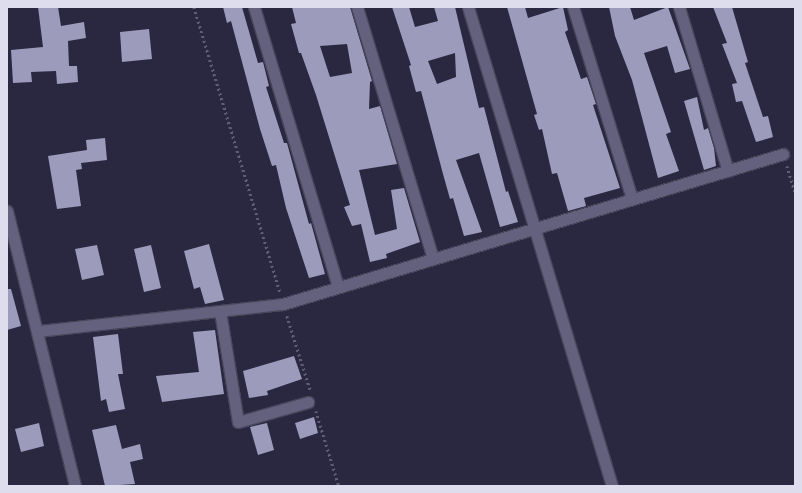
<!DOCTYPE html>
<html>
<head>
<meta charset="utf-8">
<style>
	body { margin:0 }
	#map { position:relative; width:802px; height:493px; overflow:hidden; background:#2a2741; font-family:"Exo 2",sans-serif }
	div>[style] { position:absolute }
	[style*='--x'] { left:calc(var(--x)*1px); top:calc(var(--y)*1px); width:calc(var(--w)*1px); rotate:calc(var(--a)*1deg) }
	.building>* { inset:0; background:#9d9bbb }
	.path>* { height:2.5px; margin-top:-1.25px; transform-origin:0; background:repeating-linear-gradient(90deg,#615f76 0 2px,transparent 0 5px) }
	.roads { filter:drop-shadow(1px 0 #48455b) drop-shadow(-1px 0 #48455b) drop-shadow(0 1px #48455b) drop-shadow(0 -1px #48455b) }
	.minor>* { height:11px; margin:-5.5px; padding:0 5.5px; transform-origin:5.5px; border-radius:5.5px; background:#63617e }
	.tertiary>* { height:11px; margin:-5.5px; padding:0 5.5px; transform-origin:5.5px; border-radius:5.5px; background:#63617e }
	span { translate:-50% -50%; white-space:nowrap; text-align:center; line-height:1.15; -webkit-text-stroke:4px #13121d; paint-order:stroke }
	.frame { position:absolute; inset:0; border:8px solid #deddee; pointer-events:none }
</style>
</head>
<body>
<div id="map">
	<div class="building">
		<i style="clip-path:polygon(38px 7px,58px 7px,61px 26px,84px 22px,86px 38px,68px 41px,69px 66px,77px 66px,78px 82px,57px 84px,56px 71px,31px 72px,32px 82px,13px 83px,11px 50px,43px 47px)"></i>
		<i style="clip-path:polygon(223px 7px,242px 7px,258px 63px,263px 62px,269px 86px,266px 87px,284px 143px,287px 143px,309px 224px,311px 223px,325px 274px,309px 278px,286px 208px,276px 165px,272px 166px,260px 129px,231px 21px,227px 23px)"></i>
		<i style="clip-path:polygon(evenodd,292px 7px,350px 7px,372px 81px,370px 82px,369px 109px,380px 106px,397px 164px,359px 170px,375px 235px,397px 229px,391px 190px,404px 188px,420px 242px,386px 254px,387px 258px,370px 262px,361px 224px,352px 226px,344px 207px,350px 205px,316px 95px,301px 53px,299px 53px,291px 24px,296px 23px,292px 7px,347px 44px,352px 73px,330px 77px,320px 46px,347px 44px)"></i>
		<i style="clip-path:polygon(evenodd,392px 7px,409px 7px,415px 27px,438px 21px,434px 7px,455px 7px,479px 108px,484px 107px,506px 192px,508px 191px,518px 222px,500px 227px,479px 153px,456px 160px,482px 232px,464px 236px,453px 198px,450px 199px,443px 174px,421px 91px,416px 92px,409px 66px,411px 65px,392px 7px,455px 53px,456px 77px,437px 84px,428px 61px,455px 53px)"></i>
		<i style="clip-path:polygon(507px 7px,525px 7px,528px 18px,563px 7px,568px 30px,565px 32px,581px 79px,587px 77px,596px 104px,593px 105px,620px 188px,584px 198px,586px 206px,568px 211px,557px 173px,552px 174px,542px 129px,539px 130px,534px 115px,537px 114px)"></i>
		<i style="clip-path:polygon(609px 7px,630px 7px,634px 20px,668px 7px,690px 69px,675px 73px,667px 46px,644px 53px,671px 132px,666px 134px,679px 171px,658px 178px,632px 80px,615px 36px)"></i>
		<i style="clip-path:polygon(713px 7px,732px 7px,748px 62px,745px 63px,763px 117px,768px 116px,773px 137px,756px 142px,742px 101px,736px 102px,732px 84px,737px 83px,722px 44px,727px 43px)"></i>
		<i style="clip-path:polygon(149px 29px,152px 59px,122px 62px,120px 32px)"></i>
		<i style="clip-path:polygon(697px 97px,704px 130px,708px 128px,714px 148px,716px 166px,704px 170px,684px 101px)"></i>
		<i style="clip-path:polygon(105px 138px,107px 160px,81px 163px,82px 169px,76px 170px,81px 206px,57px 209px,48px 156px,87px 150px,86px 140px)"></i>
		<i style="clip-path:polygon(209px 244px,224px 300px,205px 304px,200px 287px,194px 289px,184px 251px)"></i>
		<i style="clip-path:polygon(97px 245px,104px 275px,82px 280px,75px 249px)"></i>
		<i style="clip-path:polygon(151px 245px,161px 288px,144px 292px,134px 249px)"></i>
		<i style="clip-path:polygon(7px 289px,11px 289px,21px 326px,7px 330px)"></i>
		<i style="clip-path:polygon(215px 330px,224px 394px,162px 402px,156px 376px,199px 372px,193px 332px)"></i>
		<i style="clip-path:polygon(118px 334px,123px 374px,118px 374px,125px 409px,109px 412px,106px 399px,101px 401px,93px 337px)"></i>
		<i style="clip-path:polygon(294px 356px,302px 379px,267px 391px,268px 395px,249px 398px,243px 371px)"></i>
		<i style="clip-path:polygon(314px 417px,318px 433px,300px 439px,295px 423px)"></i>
		<i style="clip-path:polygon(39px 423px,44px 446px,21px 452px,15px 429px)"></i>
		<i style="clip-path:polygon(267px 423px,274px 450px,258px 455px,250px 427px)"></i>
		<i style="clip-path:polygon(116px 425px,122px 449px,140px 444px,143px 459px,130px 462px,135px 484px,105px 486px,92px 430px)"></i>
	</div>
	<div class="path">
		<i style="--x:194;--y:7;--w:298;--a:73.2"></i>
		<i style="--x:787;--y:166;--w:27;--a:73"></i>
		<i style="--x:287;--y:316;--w:77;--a:72.5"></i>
		<i style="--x:316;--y:411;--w:78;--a:73"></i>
	</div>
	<div class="roads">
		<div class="minor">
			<i style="--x:254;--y:7;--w:292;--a:73.3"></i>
			<i style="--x:357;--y:7;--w:263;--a:73.2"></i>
			<i style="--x:468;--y:7;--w:500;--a:73.27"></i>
			<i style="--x:573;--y:7;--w:201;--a:72.9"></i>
			<i style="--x:679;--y:7;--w:171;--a:73.4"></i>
			<i style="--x:220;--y:311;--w:112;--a:80.8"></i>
			<i style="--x:238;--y:422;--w:73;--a:-15.9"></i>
			<i style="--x:38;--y:331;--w:246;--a:-6.3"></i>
			<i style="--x:283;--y:304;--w:522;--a:-16.7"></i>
		</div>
		<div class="tertiary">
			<i style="--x:7;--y:211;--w:283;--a:76.1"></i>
		</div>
	</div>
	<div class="frame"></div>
</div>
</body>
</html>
